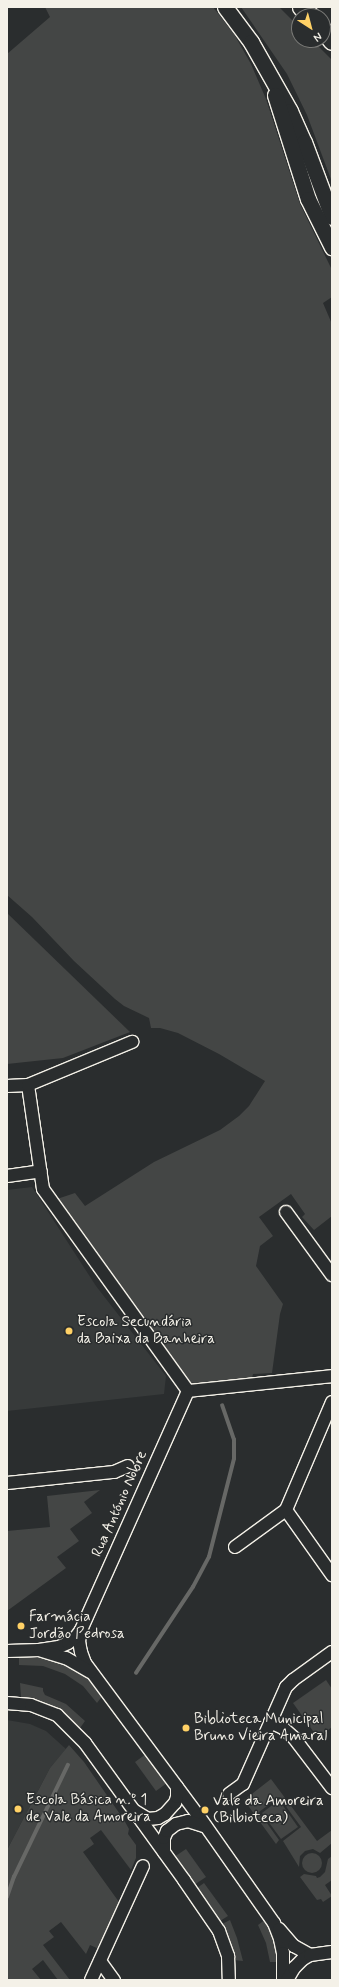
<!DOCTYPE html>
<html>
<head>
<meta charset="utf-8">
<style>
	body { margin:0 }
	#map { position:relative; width:339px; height:1987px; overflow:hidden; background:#2a2d2e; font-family:Mynerve,sans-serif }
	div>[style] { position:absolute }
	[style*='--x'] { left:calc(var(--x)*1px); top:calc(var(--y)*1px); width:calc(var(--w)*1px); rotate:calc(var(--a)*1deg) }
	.built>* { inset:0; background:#373a3a }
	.green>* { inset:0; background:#444645 }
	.round { border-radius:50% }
	.stream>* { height:3.5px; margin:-1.75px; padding:0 1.75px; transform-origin:1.75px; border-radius:1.75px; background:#676866 }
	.roads { filter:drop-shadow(1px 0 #f4f1e8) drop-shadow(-1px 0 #f4f1e8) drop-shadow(0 1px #f4f1e8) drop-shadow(0 -1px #f4f1e8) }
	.minor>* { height:12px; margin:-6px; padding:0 6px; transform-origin:6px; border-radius:6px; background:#2a2d2e }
	.major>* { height:15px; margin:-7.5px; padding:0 7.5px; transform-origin:7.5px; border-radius:7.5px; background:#2a2d2e }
	.highway>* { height:17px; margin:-8.5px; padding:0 8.5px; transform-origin:8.5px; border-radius:8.5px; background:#2a2d2e }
	.dots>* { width:11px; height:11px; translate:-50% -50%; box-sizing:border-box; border:2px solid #2a2d2e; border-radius:50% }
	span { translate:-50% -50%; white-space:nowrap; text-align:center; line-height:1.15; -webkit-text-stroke:3px #2a2d2e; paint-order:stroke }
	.poi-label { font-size:15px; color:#f4f1e8 }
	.left { translate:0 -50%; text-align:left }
	.street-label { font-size:15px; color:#f4f1e8 }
	.frame { position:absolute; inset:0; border:8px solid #f4f1e8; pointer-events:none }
	.north { position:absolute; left:291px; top:8px; width:40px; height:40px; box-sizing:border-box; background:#2a2d2e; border:1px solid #7b7b78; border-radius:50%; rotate:144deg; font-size:11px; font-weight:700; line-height:16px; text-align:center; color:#f4f1e8 }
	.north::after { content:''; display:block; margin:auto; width:14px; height:18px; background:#ffd166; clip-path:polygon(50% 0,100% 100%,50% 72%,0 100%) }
</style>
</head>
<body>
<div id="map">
	<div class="built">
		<i style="clip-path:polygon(32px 1187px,96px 1286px,166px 1376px,164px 1394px,7px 1411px,7px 1190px)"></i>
		<i style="clip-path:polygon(7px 1720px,30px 1724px,46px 1731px,66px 1749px,50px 1768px,7px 1850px)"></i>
	</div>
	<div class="green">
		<i style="clip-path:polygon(45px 7px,213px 7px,234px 34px,251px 64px,266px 99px,300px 204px,332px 270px,332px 297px,323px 303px,332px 324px,332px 1216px,314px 1230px,302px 1217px,305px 1214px,291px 1194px,259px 1217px,273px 1236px,260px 1246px,256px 1266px,283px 1304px,280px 1314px,272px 1373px,253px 1374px,252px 1378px,202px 1384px,189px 1382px,57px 1199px,75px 1193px,85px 1206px,154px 1162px,220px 1130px,239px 1116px,249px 1106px,265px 1081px,219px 1054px,178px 1033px,160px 1028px,151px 1028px,149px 1018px,124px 1006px,115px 999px,74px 961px,32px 917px,7px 895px,7px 54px,50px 17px)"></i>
		<i style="clip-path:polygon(241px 7px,279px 7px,299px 27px,299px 40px,312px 40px,332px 60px,332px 182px,307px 115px,287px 74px)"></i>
		<i style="clip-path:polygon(7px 913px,130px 1032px,63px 1058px,7px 1064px)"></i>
		<i style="clip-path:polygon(100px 1490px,84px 1502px,92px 1513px,70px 1529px,79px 1541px,57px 1557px,66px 1568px,7px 1611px,7px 1531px,50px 1527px,47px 1496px)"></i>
		<i style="clip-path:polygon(30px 1656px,53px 1660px,75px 1669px,86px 1677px,103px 1695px,97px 1703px,83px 1686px,65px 1674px,43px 1666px,19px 1665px,19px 1657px)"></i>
		<i style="clip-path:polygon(326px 1680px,332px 1689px,332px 1727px,318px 1738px,293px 1703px)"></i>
		<i style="clip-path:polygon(20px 1683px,43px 1688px,43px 1691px,45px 1695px,66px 1704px,85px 1721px,80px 1728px,71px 1719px,49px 1706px,21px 1697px)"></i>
		<i style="clip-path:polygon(69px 1745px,84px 1762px,124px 1820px,129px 1829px,128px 1834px,136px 1845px,136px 1858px,131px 1870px,101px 1830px,90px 1838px,94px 1844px,83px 1852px,119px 1902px,99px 1949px,90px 1945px,86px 1954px,61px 1922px,49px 1931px,54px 1937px,43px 1945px,70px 1980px,58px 1980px,43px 1960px,32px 1969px,41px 1980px,7px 1980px,7px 1850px,50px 1768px)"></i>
		<i style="clip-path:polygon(146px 1754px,167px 1783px,156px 1791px,135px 1762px)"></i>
		<i style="clip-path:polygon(271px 1779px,317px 1841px,332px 1830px,332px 1843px,320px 1853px,313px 1849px,305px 1851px,300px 1856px,299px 1867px,283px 1841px,301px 1827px,279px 1797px,259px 1812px,279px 1840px,276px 1844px,244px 1800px)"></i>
		<i style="clip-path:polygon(279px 1800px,298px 1827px,281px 1839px,262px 1813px)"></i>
		<i style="clip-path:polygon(186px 1849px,206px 1877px,194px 1885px,174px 1857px)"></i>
		<i class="round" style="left:302px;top:1853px;width:20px;height:20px"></i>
		<i style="clip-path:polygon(332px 1856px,332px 1880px,325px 1885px,332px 1896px,323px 1902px,321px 1899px,317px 1900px,300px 1877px,304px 1874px,316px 1876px,317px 1878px,320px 1877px,325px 1872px,328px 1859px)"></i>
		<i style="clip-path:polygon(204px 1883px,228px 1916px,220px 1921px,197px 1888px)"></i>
		<i style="clip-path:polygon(266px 1919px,274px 1939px,279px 1962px,270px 1962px,266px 1943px,258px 1925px)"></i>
		<i style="clip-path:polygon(230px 1920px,237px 1938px,243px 1961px,234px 1960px,230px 1940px,222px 1924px)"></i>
	</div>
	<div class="stream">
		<i style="--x:136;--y:1673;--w:103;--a:-56.5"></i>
		<i style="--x:193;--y:1587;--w:34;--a:-62"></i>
		<i style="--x:209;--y:1557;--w:101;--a:-75.7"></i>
		<i style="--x:234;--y:1459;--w:19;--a:-90"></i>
		<i style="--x:234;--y:1440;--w:36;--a:-109"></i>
		<i style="--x:7;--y:1897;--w:21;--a:-71"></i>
		<i style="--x:14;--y:1877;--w:124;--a:-64.3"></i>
	</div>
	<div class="roads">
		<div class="minor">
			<i style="--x:28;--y:1085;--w:105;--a:81.8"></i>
			<i style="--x:43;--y:1189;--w:249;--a:54.3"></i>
			<i style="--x:7;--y:1086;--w:21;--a:-3"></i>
			<i style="--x:28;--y:1085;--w:113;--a:-22.5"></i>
			<i style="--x:7;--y:1176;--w:34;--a:-8"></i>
			<i style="--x:286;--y:1212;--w:78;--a:53.9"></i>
			<i style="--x:188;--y:1391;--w:145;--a:-5.9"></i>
			<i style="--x:332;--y:1402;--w:117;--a:113.1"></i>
			<i style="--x:286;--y:1510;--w:80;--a:54.7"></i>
			<i style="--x:7;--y:1483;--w:108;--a:-5.9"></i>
			<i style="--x:114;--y:1472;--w:15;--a:-23"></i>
			<i style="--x:235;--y:1547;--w:63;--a:-36"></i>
			<i style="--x:81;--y:1630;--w:11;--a:100"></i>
			<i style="--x:79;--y:1641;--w:11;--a:80"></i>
			<i style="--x:81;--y:1652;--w:12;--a:70"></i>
			<i style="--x:85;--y:1663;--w:189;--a:53.4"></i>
			<i style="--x:198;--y:1815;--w:132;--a:54.9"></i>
			<i style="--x:274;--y:1923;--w:17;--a:69"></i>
			<i style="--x:280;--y:1939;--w:14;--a:78"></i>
			<i style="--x:283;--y:1953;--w:27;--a:90"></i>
			<i style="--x:39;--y:1650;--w:20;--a:-9"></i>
			<i style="--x:59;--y:1647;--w:10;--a:-24"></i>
			<i style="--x:68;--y:1643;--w:9;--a:-36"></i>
			<i style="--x:75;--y:1638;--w:10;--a:-53"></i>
			<i style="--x:81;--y:1630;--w:262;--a:-65.9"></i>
			<i style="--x:7;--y:1651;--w:32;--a:-2"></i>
			<i style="--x:39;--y:1650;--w:28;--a:17"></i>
			<i style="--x:66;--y:1658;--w:28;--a:30"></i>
			<i style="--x:7;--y:1703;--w:24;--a:5"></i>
			<i style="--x:31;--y:1705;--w:28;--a:21"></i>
			<i style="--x:57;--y:1715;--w:40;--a:45"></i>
			<i style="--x:85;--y:1743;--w:169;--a:54.1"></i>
			<i style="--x:184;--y:1880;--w:62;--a:55.5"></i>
			<i style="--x:219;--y:1931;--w:27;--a:70"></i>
			<i style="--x:228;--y:1956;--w:24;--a:88"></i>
			<i style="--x:270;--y:1722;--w:14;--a:25"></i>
			<i style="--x:283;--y:1728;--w:15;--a:42"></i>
			<i style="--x:294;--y:1738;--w:63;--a:52.8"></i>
			<i style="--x:229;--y:1794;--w:17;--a:-36"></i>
			<i style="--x:243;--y:1784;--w:106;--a:-66.1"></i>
			<i style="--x:286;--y:1687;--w:10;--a:-45"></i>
			<i style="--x:293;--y:1680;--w:48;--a:-35.7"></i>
			<i style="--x:135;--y:1811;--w:15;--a:32"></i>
			<i style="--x:148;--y:1819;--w:10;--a:-6"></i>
			<i style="--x:158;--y:1818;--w:8;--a:-30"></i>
			<i style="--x:165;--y:1814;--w:15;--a:-48"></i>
			<i style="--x:175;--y:1803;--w:6;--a:-72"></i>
			<i style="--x:177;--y:1797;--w:10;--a:-90"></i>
			<i style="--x:164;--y:1852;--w:14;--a:-90"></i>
			<i style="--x:164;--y:1838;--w:8;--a:-67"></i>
			<i style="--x:167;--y:1831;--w:11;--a:-38"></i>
			<i style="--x:176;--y:1824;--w:12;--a:-14"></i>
			<i style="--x:188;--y:1821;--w:19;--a:18"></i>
			<i style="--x:279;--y:1929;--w:23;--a:49"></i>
			<i style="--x:294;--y:1946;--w:18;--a:29"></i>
			<i style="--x:100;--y:1961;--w:24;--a:54"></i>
			<i style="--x:91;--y:1980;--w:125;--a:-65.5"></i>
			<i style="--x:287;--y:1980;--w:14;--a:-60"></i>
			<i style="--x:294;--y:1968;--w:13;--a:-45"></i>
			<i style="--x:303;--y:1959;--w:8;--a:-30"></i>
			<i style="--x:310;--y:1955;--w:22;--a:-8"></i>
		</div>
		<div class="major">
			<i style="--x:225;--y:7;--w:44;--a:53.4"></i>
			<i style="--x:251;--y:42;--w:79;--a:60.5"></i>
			<i style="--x:290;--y:111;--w:34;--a:66"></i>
			<i style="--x:304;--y:142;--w:80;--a:69.5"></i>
			<i style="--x:275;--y:95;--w:109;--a:72.4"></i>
			<i style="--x:308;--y:199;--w:54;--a:63.4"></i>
		</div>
		<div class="highway">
			<i style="--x:301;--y:7;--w:13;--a:42"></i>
			<i style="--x:323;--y:30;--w:14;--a:51"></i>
		</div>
	</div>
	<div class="dots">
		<i style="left:69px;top:1331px;background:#ffd166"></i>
		<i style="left:21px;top:1626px;background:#ffd166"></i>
		<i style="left:186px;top:1728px;background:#ffd166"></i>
		<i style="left:18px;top:1809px;background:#ffd166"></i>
		<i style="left:205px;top:1810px;background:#ffd166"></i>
	</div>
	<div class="poi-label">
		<span class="left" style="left:77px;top:1331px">Escola Secundária<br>da Baixa da Banheira</span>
		<span class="left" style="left:29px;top:1626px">Farmácia<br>Jordão Pedrosa</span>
		<span class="left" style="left:194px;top:1728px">Biblioteca Municipal<br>Bruno Vieira Amaral</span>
		<span class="left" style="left:26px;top:1809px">Escola Básica n.º 1<br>de Vale da Amoreira</span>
		<span class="left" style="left:213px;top:1810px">Vale da Amoreira<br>(Bilbioteca)</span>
	</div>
	<div class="street-label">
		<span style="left:120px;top:1504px;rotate:-66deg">Rua António Nobre</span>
	</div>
	<div class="frame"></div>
	<div class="north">N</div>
</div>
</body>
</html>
